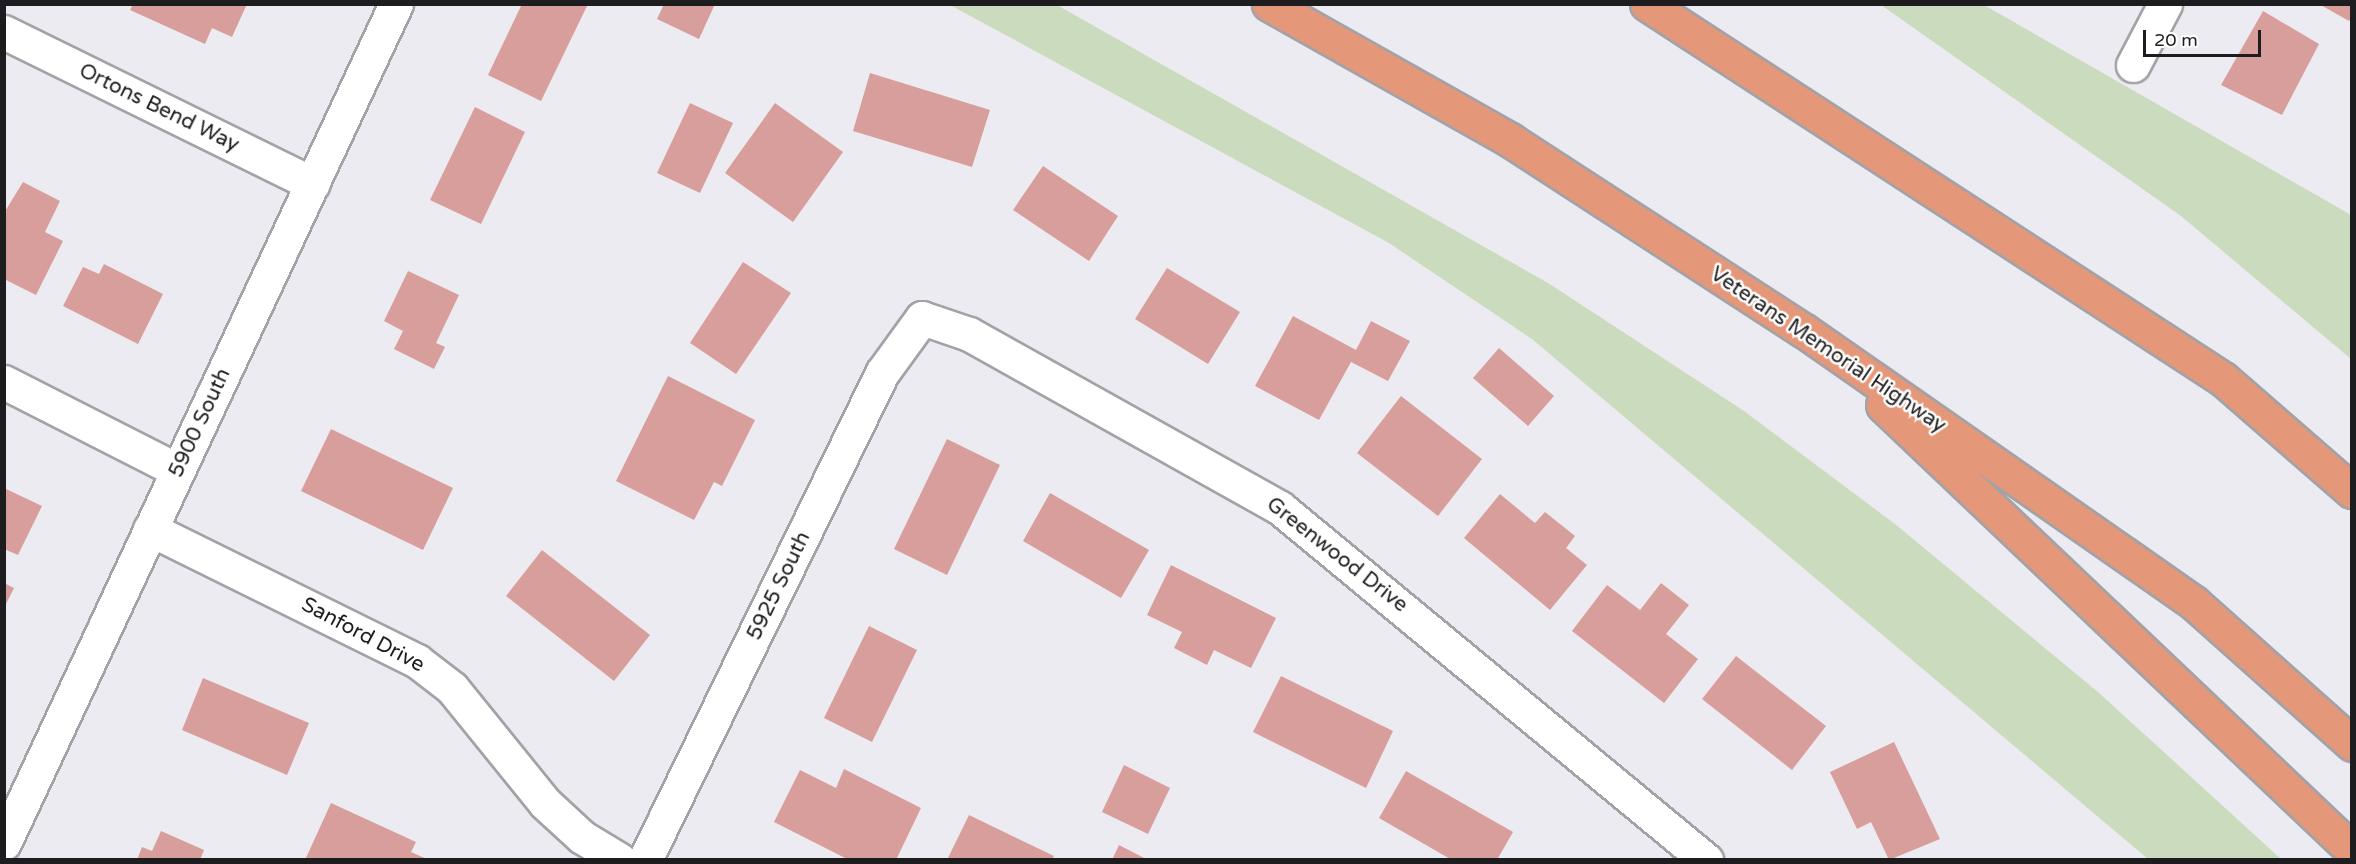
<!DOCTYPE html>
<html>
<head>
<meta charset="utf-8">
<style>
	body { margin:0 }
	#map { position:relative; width:2356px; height:864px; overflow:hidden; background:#ecebf1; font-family:"Varela Round",sans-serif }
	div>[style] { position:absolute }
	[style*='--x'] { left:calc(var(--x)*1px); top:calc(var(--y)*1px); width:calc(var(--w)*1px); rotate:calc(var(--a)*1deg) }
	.green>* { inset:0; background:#cbdbbd }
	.building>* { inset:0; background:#d89e9c }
	.roads { filter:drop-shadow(2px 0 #a2a2a7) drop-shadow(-2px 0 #a2a2a7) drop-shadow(0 2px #a2a2a7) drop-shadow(0 -2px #a2a2a7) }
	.minor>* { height:33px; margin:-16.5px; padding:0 16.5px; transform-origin:16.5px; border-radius:16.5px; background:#fff }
	.tertiary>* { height:33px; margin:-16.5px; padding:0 16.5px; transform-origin:16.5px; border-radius:16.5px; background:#fff }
	.motorway>* { height:33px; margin:-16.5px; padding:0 16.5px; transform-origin:16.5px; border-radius:16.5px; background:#e59779 }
	span { translate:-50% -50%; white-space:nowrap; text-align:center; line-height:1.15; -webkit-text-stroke:5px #fff; paint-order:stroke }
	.street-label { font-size:21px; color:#1d1d1f }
	.frame { position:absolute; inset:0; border:6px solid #1d1d1f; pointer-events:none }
	.scale { position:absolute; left:2143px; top:30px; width:118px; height:27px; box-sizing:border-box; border:3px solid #1d1d1f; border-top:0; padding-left:8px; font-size:18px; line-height:21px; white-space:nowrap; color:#1d1d1f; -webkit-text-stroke:4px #fff; paint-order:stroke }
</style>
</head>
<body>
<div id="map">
	<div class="green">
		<i style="clip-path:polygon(950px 5px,1057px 5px,1548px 283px,1744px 411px,1895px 524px,2098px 692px,2281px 859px,2148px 859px,1532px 339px,1389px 243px)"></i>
		<i style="clip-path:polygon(1881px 5px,1984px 5px,2351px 215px,2351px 359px,2181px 216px)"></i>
	</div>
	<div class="building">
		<i style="clip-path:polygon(133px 4px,247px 4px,232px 37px,212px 28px,205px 44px,130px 10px)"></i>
		<i style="clip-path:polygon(522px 4px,588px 4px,541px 101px,488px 75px)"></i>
		<i style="clip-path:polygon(664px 4px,715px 4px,699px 39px,657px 19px)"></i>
		<i style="clip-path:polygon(2319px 4px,2352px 4px,2352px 16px,2349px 21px)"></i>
		<i style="clip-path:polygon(2263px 11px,2319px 44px,2282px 115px,2221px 85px)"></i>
		<i style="clip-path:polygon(870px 73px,990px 110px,972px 167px,853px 131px)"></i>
		<i style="clip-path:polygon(690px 103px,733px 123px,700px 193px,657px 173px)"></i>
		<i style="clip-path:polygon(775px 103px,843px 152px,793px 222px,725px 173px)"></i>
		<i style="clip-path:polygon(475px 107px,525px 132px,481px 224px,430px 200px)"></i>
		<i style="clip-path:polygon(1043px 166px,1118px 216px,1089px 261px,1013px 210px)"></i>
		<i style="clip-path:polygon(23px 182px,60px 201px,45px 232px,63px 241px,36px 295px,4px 279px,4px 213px)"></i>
		<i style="clip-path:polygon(743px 262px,791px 293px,736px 374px,690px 343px)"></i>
		<i style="clip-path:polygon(104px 264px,163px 294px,138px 344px,63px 306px,83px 267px,99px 274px)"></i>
		<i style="clip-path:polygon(1167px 268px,1240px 312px,1208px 364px,1135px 319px)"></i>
		<i style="clip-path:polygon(408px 271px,459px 295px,436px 343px,445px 347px,434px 369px,394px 349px,403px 331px,384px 321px)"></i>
		<i style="clip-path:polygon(1293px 316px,1356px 350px,1371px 321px,1410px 341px,1388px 381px,1351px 362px,1319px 420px,1255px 386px)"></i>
		<i style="clip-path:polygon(1499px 348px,1554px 396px,1528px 426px,1473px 378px)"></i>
		<i style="clip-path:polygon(668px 376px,755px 420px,722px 486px,714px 482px,694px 520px,616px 481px)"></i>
		<i style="clip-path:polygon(1401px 396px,1482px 459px,1438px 516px,1357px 453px)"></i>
		<i style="clip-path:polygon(331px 429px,453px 488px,423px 550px,301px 491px)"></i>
		<i style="clip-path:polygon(947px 439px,1000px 465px,947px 575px,894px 549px)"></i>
		<i style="clip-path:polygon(4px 488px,42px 506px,18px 555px,4px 549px)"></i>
		<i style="clip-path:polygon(1050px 493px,1149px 550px,1121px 598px,1023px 541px)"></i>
		<i style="clip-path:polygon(1500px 494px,1535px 523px,1545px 512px,1575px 536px,1566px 548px,1587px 565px,1550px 610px,1464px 538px)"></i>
		<i style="clip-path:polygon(542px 550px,650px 635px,614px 681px,506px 596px)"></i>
		<i style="clip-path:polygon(1171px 565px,1276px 618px,1251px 668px,1214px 650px,1207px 665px,1174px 648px,1182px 632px,1147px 615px)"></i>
		<i style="clip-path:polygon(4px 583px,14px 588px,4px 608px)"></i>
		<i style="clip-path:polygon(1661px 583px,1689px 605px,1666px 634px,1698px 659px,1664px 703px,1572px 631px,1607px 585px,1640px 610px)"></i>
		<i style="clip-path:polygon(869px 626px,917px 650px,872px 742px,824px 718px)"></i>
		<i style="clip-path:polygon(1736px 656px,1826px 726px,1792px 770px,1702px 699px)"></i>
		<i style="clip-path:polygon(1281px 676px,1393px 731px,1366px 788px,1253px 732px)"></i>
		<i style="clip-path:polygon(203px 678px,309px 723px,287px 775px,182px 730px)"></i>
		<i style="clip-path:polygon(1894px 742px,1940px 839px,1889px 860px,1871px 822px,1857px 829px,1830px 772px)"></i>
		<i style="clip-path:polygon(1124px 765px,1170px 788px,1148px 834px,1102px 812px)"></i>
		<i style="clip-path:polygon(844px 769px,921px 808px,896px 860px,849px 860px,774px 822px,800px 770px,836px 788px)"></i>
		<i style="clip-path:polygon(1406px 771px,1513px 832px,1497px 860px,1452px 860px,1379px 818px)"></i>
		<i style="clip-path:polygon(331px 803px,416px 842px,411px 852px,429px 860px,305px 860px)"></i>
		<i style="clip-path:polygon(969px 815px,1054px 856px,1052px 860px,947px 860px)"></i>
		<i style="clip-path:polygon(161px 831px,204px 850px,200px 860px,137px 860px,142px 847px,152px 851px)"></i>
		<i style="clip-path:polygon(1119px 845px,1148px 860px,1112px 860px)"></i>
	</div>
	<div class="roads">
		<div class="minor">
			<i style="--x:4;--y:32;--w:344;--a:26.2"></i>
			<i style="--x:2133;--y:65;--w:69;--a:-62.3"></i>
			<i style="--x:4;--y:382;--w:194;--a:27"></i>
			<i style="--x:150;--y:529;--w:298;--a:26.3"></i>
			<i style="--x:417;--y:661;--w:44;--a:37.6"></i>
			<i style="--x:452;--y:688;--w:148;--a:51"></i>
			<i style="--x:545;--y:803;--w:50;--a:42.6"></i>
			<i style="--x:582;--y:837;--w:44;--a:31.2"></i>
			<i style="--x:645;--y:860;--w:542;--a:-64.05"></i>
			<i style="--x:882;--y:373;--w:68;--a:-54"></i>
			<i style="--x:922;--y:318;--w:50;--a:18.8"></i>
			<i style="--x:969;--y:334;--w:356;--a:29.2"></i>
			<i style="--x:1280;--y:508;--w:553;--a:39.57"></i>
		</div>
		<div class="tertiary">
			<i style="--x:4;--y:843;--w:926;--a:-64.96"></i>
		</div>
		<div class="motorway">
			<i style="--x:1269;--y:4;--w:277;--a:29.4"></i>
			<i style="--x:1510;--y:140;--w:349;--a:33"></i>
			<i style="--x:1803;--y:330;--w:477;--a:34.9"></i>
			<i style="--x:2194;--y:603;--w:212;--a:41.7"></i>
			<i style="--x:1647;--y:4;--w:687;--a:33.07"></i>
			<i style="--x:2223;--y:379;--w:171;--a:41"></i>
			<i style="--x:1883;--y:405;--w:647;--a:43.5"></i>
		</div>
	</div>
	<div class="street-label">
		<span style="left:159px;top:108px;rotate:26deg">Ortons Bend Way</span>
		<span style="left:1828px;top:350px;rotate:34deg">Veterans Memorial Highway</span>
		<span style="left:200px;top:423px;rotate:-65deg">5900 South</span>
		<span style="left:1337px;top:555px;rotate:38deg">Greenwood Drive</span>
		<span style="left:779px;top:586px;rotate:-64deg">5925 South</span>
		<span style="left:363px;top:635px;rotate:28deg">Sanford Drive</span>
	</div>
	<div class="frame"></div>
	<div class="scale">20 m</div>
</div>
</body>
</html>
